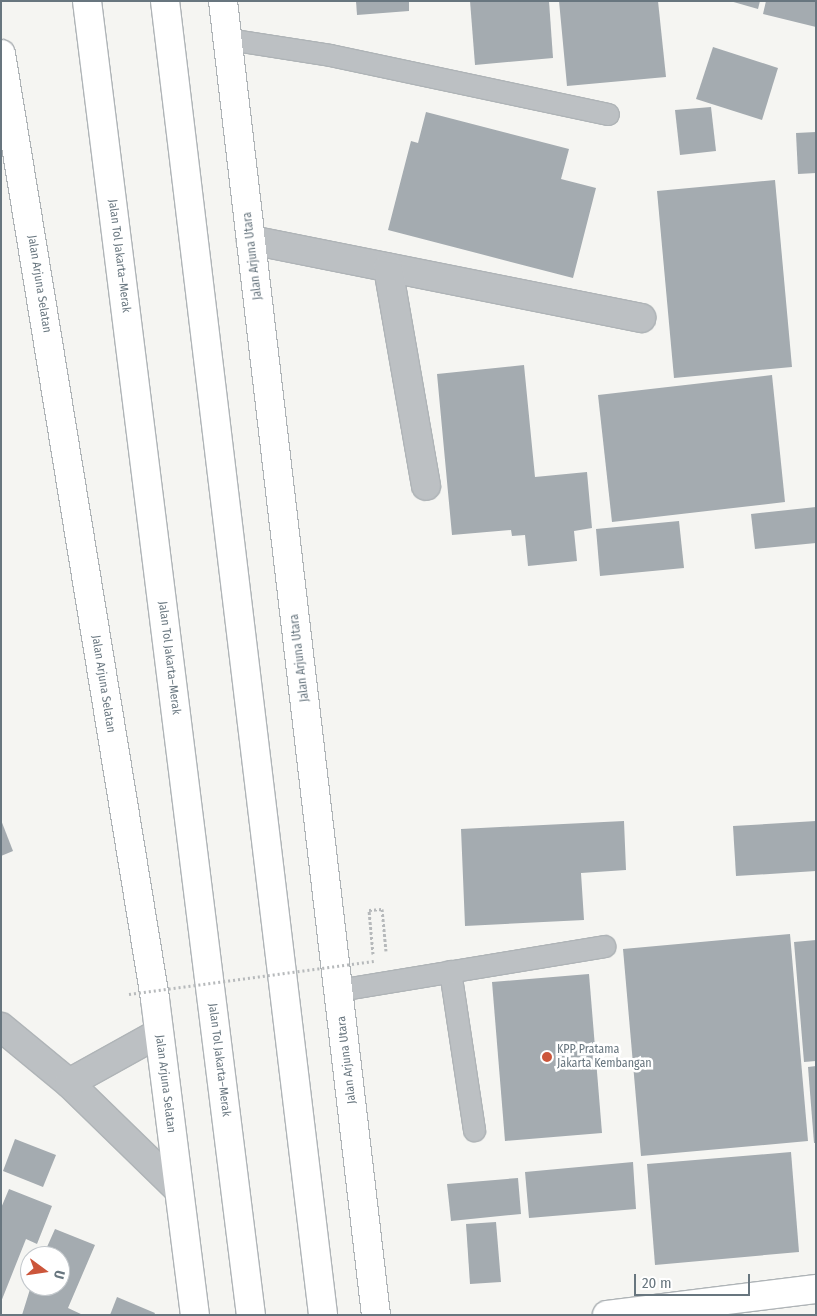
<!DOCTYPE html>
<html>
<head>
<meta charset="utf-8">
<style>
	body { margin:0 }
	#map { position:relative; width:817px; height:1316px; overflow:hidden; background:#f5f5f2; font-family:"Fira Sans Condensed",sans-serif }
	div>[style] { position:absolute }
	[style*='--x'] { left:calc(var(--x)*1px); top:calc(var(--y)*1px); width:calc(var(--w)*1px); rotate:calc(var(--a)*1deg) }
	.building>* { inset:0; background:#a4abb0 }
	.path>* { height:3px; margin-top:-1.5px; transform-origin:0; background:repeating-linear-gradient(90deg,#b6b9bb 0 2.5px,transparent 0 5px) }
	.roads { filter:drop-shadow(1px 0 #afb4b7) drop-shadow(-1px 0 #afb4b7) drop-shadow(0 1px #afb4b7) drop-shadow(0 -1px #afb4b7) }
	.lane>* { height:21px; margin:-10.5px; padding:0 10.5px; transform-origin:10.5px; border-radius:10.5px; background:#bcc0c3 }
	.street>* { height:28px; margin:-14px; padding:0 14px; transform-origin:14px; border-radius:14px; background:#bcc0c3 }
	.secondary>* { height:28px; margin:-14px; padding:0 14px; transform-origin:14px; border-radius:14px; background:#fff }
	.primary>* { height:28px; margin:-14px; padding:0 14px; transform-origin:14px; border-radius:14px; background:#fff }
	.highway>* { height:28px; margin:-14px; padding:0 14px; transform-origin:14px; border-radius:14px; background:#fff }
	.path-bridge>* { height:3px; margin-top:-1.5px; transform-origin:0; background:repeating-linear-gradient(90deg,#b6b9bb 0 2.5px,transparent 0 5px) }
	.dots>* { width:14px; height:14px; translate:-50% -50%; box-sizing:border-box; border:2px solid #fff; border-radius:50% }
	span { translate:-50% -50%; white-space:nowrap; text-align:center; line-height:1.15; -webkit-text-stroke:5px #fff; paint-order:stroke }
	.street-label { font-size:12px; color:#68767f }
	.poi-label { font-size:12px; color:#68767f }
	.left { translate:0 -50%; text-align:left }
	.frame { position:absolute; inset:0; border:2px solid #68767f; pointer-events:none }
	.north { position:absolute; left:20px; top:1246px; width:50px; height:50px; box-sizing:border-box; background:#fff; border:1px solid #c3c8cc; border-radius:50%; rotate:104deg; font-size:14px; font-weight:700; line-height:20px; text-align:center; color:#68767f }
	.north::after { content:''; display:block; margin:auto; width:18px; height:22px; background:#cc563b; clip-path:polygon(50% 0,100% 100%,50% 72%,0 100%) }
	.scale { position:absolute; left:634px; top:1274px; width:116px; height:22px; box-sizing:border-box; border:2px solid #68767f; border-top:0; padding-left:6px; font-size:15px; line-height:18px; white-space:nowrap; color:#68767f; -webkit-text-stroke:4px #fff; paint-order:stroke }
</style>
</head>
<body>
<div id="map">
	<div class="building">
		<i style="clip-path:polygon(356px 1px,409px 1px,409px 11px,357px 15px)"></i>
		<i style="clip-path:polygon(470px 1px,549px 1px,553px 58px,475px 65px)"></i>
		<i style="clip-path:polygon(559px 1px,658px 1px,666px 77px,567px 86px)"></i>
		<i style="clip-path:polygon(730px 1px,760px 1px,758px 9px)"></i>
		<i style="clip-path:polygon(766px 1px,816px 1px,816px 27px,763px 14px)"></i>
		<i style="clip-path:polygon(713px 47px,778px 68px,762px 120px,696px 99px)"></i>
		<i style="clip-path:polygon(711px 107px,716px 151px,680px 155px,675px 110px)"></i>
		<i style="clip-path:polygon(426px 112px,569px 149px,561px 179px,596px 188px,573px 278px,388px 230px,411px 141px,418px 143px)"></i>
		<i style="clip-path:polygon(816px 132px,816px 173px,798px 174px,796px 133px)"></i>
		<i style="clip-path:polygon(775px 180px,792px 367px,674px 378px,657px 191px)"></i>
		<i style="clip-path:polygon(524px 365px,535px 477px,587px 472px,592px 528px,574px 531px,577px 561px,528px 566px,525px 535px,512px 536px,511px 530px,452px 535px,437px 374px)"></i>
		<i style="clip-path:polygon(772px 375px,785px 502px,612px 522px,598px 395px)"></i>
		<i style="clip-path:polygon(816px 507px,816px 543px,755px 549px,751px 514px)"></i>
		<i style="clip-path:polygon(679px 521px,684px 568px,600px 576px,596px 529px)"></i>
		<i style="clip-path:polygon(1px 820px,13px 851px,1px 856px)"></i>
		<i style="clip-path:polygon(624px 821px,626px 870px,581px 873px,584px 920px,465px 926px,461px 829px)"></i>
		<i style="clip-path:polygon(816px 821px,816px 871px,736px 876px,733px 826px)"></i>
		<i style="clip-path:polygon(790px 934px,808px 1141px,641px 1156px,623px 949px)"></i>
		<i style="clip-path:polygon(816px 940px,816px 1061px,804px 1062px,794px 942px)"></i>
		<i style="clip-path:polygon(589px 974px,602px 1133px,505px 1141px,492px 982px)"></i>
		<i style="clip-path:polygon(816px 1066px,816px 1143px,814px 1143px,808px 1067px)"></i>
		<i style="clip-path:polygon(15px 1139px,56px 1155px,43px 1187px,3px 1171px)"></i>
		<i style="clip-path:polygon(791px 1152px,799px 1252px,655px 1265px,647px 1164px)"></i>
		<i style="clip-path:polygon(633px 1162px,636px 1209px,529px 1218px,525px 1172px)"></i>
		<i style="clip-path:polygon(518px 1178px,521px 1214px,451px 1221px,447px 1184px)"></i>
		<i style="clip-path:polygon(9px 1189px,52px 1206px,37px 1244px,26px 1239px,1px 1302px,1px 1208px)"></i>
		<i style="clip-path:polygon(496px 1222px,501px 1282px,470px 1284px,466px 1224px)"></i>
		<i style="clip-path:polygon(55px 1229px,95px 1245px,68px 1308px,83px 1315px,22px 1315px,31px 1286px,60px 1286px,60px 1256px,43px 1256px)"></i>
		<i style="clip-path:polygon(117px 1297px,155px 1313px,154px 1315px,110px 1315px)"></i>
	</div>
	<div class="path">
		<i style="--x:373;--y:954;--w:44;--a:-95.2"></i>
		<i style="--x:369;--y:910;--w:13;--a:-4"></i>
		<i style="--x:382;--y:909;--w:42;--a:84.6"></i>
	</div>
	<div class="roads">
		<div class="lane">
			<i style="--x:228;--y:39;--w:103;--a:8.9"></i>
			<i style="--x:330;--y:55;--w:284;--a:12"></i>
			<i style="--x:450;--y:971;--w:161;--a:81.4"></i>
			<i style="--x:339;--y:990;--w:269;--a:-9.4"></i>
		</div>
		<div class="street">
			<i style="--x:251;--y:240;--w:398;--a:11.3"></i>
			<i style="--x:388;--y:268;--w:221;--a:80.1"></i>
			<i style="--x:1;--y:1027;--w:88;--a:39.5"></i>
			<i style="--x:69;--y:1083;--w:153;--a:44.2"></i>
			<i style="--x:69;--y:1083;--w:103;--a:-29.1"></i>
		</div>
		<div class="secondary">
			<i style="--x:607;--y:1315;--w:211;--a:-7.1"></i>
		</div>
		<div class="primary">
			<i style="--x:223;--y:1;--w:1323;--a:83.36"></i>
			<i style="--x:1;--y:54;--w:957;--a:80.74"></i>
			<i style="--x:155;--y:999;--w:319;--a:82.8"></i>
		</div>
		<div class="highway">
			<i style="--x:87;--y:1;--w:1324;--a:82.89"></i>
			<i style="--x:165;--y:1;--w:1323;--a:83.14"></i>
		</div>
	</div>
	<div class="path-bridge">
		<i style="--x:129;--y:994;--w:247;--a:-7.7"></i>
	</div>
	<div class="dots">
		<i style="left:547px;top:1057px;background:#cc563b"></i>
	</div>
	<div class="street-label">
		<span style="left:119px;top:256px;rotate:83deg">Jalan Tol Jakarta–Merak</span>
		<span style="left:253px;top:256px;rotate:-97deg">Jalan Arjuna Utara</span>
		<span style="left:39px;top:284px;rotate:81deg">Jalan Arjuna Selatan</span>
		<span style="left:169px;top:658px;rotate:83deg">Jalan Tol Jakarta–Merak</span>
		<span style="left:300px;top:658px;rotate:-97deg">Jalan Arjuna Utara</span>
		<span style="left:103px;top:684px;rotate:81deg">Jalan Arjuna Selatan</span>
		<span style="left:219px;top:1060px;rotate:83deg">Jalan Tol Jakarta–Merak</span>
		<span style="left:347px;top:1060px;rotate:-97deg">Jalan Arjuna Utara</span>
		<span style="left:165px;top:1084px;rotate:83deg">Jalan Arjuna Selatan</span>
	</div>
	<div class="poi-label">
		<span class="left" style="left:557px;top:1057px">KPP Pratama<br>Jakarta Kembangan</span>
	</div>
	<div class="frame"></div>
	<div class="north">U</div>
	<div class="scale">20 m</div>
</div>
</body>
</html>
